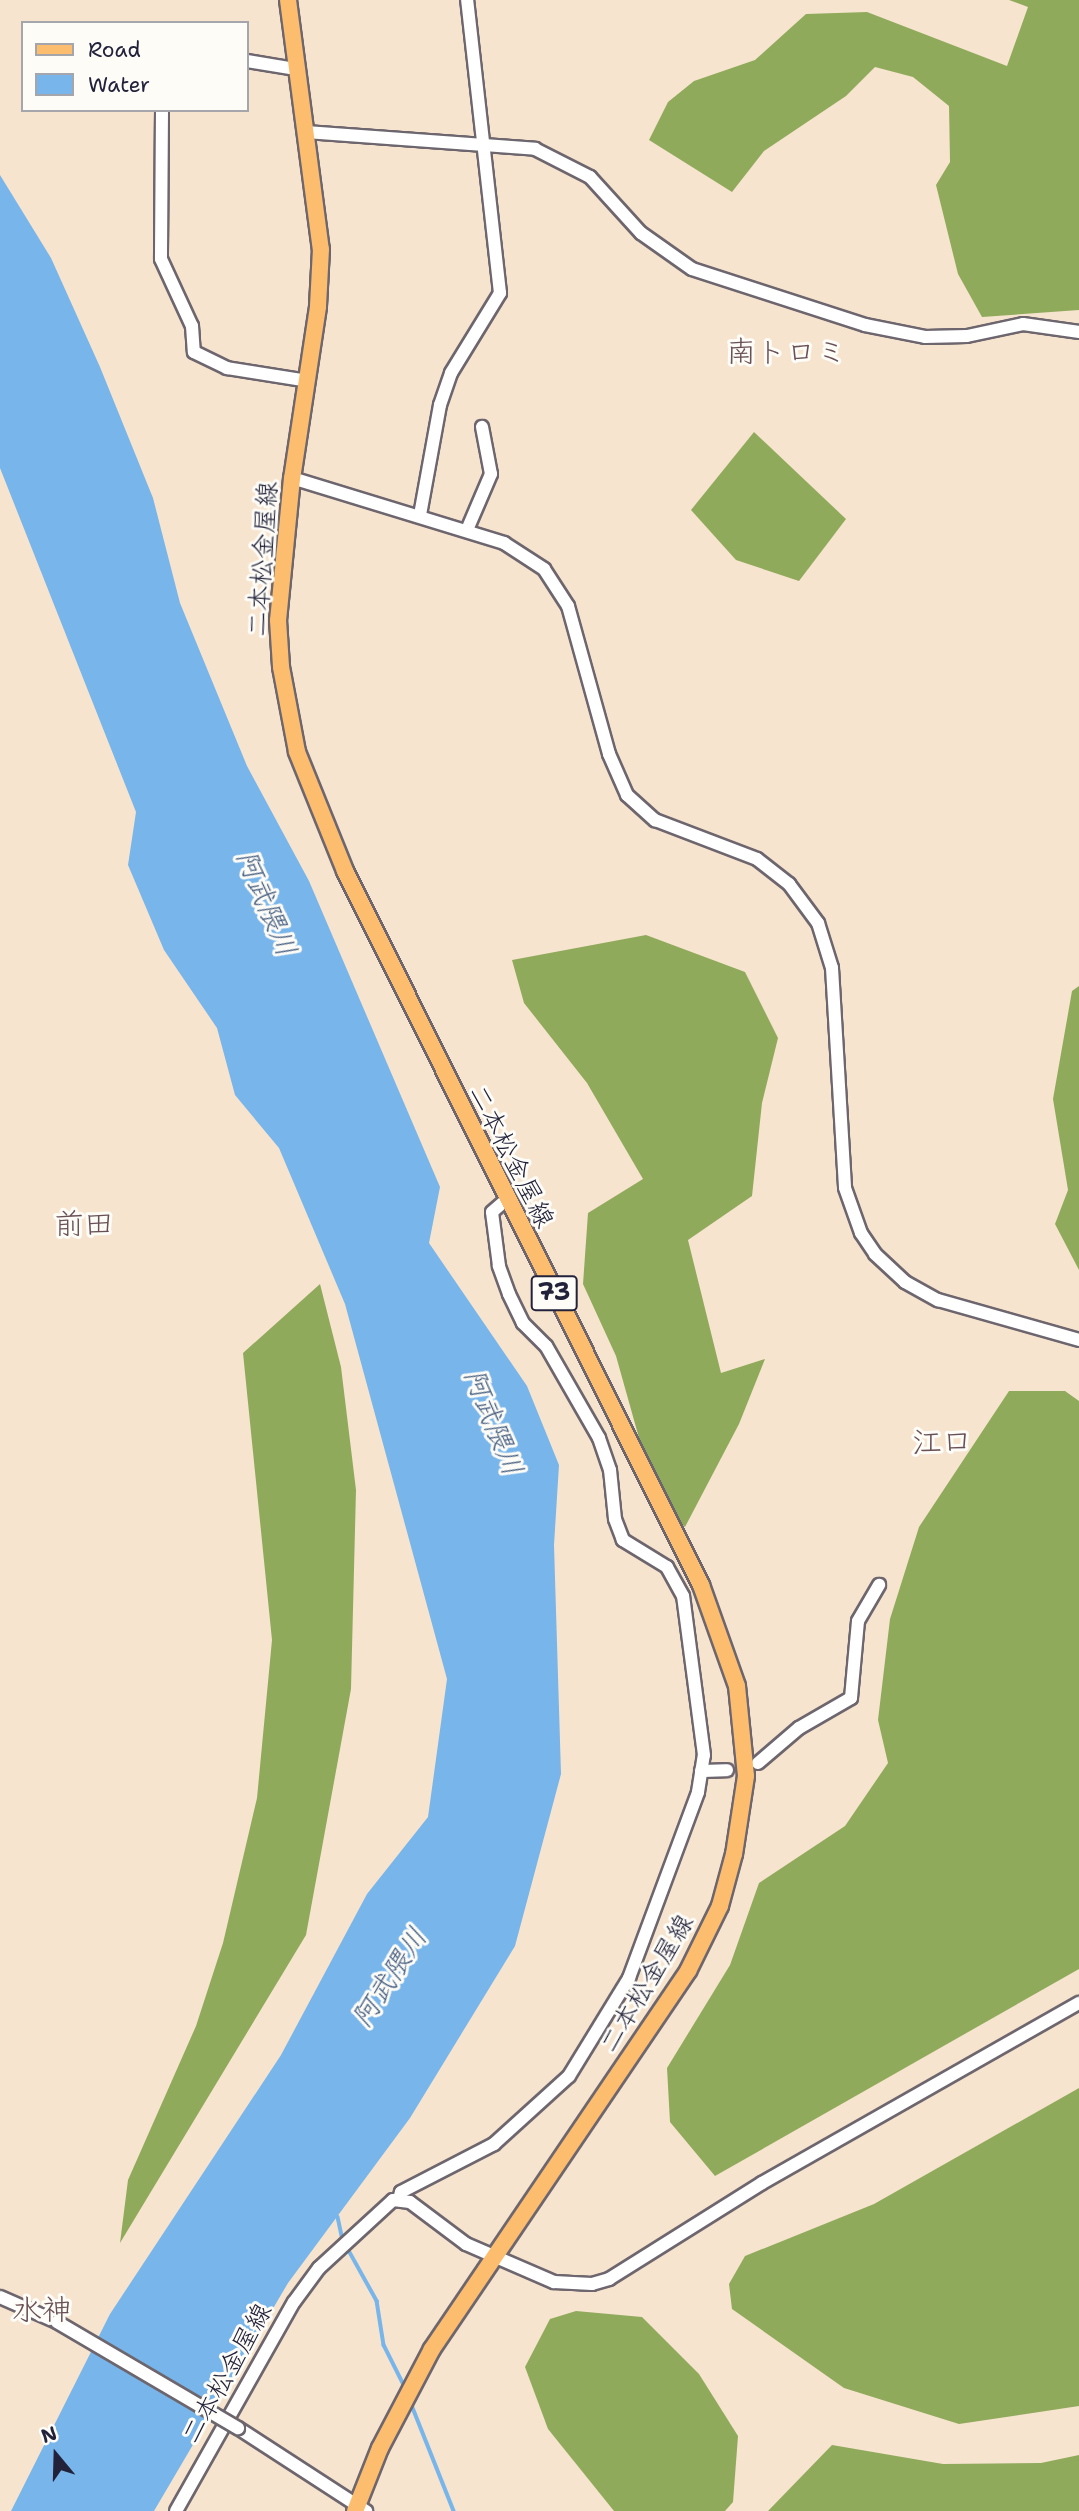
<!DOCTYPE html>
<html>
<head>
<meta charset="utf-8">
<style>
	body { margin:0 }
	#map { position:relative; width:1079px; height:2511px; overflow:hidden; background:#f7e4ce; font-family:"Shantell Sans","Klee One",sans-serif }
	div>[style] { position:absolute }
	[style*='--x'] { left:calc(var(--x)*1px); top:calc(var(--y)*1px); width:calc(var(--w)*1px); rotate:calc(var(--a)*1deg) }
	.forest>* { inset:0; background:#90aa5c }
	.water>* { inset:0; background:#78b5ea }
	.stream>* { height:3.5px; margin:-1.75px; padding:0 1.75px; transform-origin:1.75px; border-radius:1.75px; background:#78b5ea }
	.roads { filter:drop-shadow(2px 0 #6d666e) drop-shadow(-2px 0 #6d666e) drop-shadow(0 2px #6d666e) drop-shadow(0 -2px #6d666e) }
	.minor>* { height:12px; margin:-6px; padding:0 6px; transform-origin:6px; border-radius:6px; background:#fff }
	.major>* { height:16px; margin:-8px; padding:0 8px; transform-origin:8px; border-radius:8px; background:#fcbd6f }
	.bridges { filter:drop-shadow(2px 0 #6d666e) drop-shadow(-2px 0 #6d666e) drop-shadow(0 2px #6d666e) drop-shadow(0 -2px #6d666e) }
	.minor-bridge>* { height:12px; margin:-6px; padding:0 6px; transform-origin:6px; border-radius:6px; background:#fff }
	span { translate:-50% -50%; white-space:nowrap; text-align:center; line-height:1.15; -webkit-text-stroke:6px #fdfcf7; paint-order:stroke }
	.shield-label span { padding:2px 5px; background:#fdfcf7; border:2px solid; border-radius:5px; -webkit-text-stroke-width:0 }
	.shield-label { font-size:24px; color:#22223b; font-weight:700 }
	.street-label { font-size:26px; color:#22223b }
	.water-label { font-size:28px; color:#445d81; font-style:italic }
	.quarter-label { font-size:30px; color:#695056 }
	.legend { position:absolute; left:21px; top:21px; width:228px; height:91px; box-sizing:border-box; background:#fdfcf7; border:2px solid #a5a5ac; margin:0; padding:9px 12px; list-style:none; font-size:21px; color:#22223b }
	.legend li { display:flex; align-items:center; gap:14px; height:35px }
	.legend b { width:35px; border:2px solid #a5a5ac }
	.north { position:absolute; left:21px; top:2420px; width:70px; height:70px; -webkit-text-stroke:5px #fdfcf7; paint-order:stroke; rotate:341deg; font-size:19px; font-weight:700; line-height:28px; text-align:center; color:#22223b }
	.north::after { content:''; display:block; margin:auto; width:24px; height:32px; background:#22223b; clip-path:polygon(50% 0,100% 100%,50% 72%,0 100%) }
</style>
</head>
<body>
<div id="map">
	<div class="forest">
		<i style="clip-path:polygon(1009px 0,1079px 0,1079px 310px,982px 317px,958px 274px,936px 185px,950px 162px,949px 106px,913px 77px,875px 67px,846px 96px,764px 151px,732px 192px,649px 140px,668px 102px,694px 81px,755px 60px,806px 14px,867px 12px,1007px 66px,1028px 7px)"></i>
		<i style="clip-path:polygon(754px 432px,846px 519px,799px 581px,736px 560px,691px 510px)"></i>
		<i style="clip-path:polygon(646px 935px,745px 972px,778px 1038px,762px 1103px,752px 1196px,688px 1240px,721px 1373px,765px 1359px,739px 1424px,685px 1527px,657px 1502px,616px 1356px,583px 1284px,588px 1213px,643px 1179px,587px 1083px,524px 1003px,512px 960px)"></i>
		<i style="clip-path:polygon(1079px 986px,1079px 1270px,1055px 1224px,1068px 1190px,1053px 1099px,1072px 991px)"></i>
		<i style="clip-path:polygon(320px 1284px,341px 1367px,356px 1490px,351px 1689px,306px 1935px,120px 2243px,128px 2180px,196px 2026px,223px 1943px,257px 1798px,272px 1640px,243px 1353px)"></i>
		<i style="clip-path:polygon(1009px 1391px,1065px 1391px,1079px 1401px,1079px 1969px,715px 2176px,670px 2122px,667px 2068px,730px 1965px,759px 1883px,845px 1826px,888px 1763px,878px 1720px,890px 1619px,919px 1527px)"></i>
		<i style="clip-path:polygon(1079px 2088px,1079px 2406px,959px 2424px,844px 2388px,732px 2309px,729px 2284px,745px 2256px,874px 2204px)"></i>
		<i style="clip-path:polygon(576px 2311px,642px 2317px,699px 2374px,738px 2436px,733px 2502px,725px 2511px,614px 2511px,548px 2429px,525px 2367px,550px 2319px)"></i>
		<i style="clip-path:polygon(832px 2445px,943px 2464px,1041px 2463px,1079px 2455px,1079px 2511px,768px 2511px)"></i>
	</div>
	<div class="water">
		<i style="clip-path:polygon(0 175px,51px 258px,100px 367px,153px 498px,180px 603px,247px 766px,309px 881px,440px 1187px,429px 1243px,527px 1386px,559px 1465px,554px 1545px,561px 1774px,515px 1946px,410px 2118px,288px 2283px,154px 2511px,11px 2511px,110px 2314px,281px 2055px,367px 1894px,428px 1817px,447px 1679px,345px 1304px,279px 1148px,235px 1095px,217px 1028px,164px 950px,128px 865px,136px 812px,0 468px)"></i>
	</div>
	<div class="stream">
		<i style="--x:338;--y:2217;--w:24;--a:78"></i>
		<i style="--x:347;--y:2247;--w:62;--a:60.9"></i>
		<i style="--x:377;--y:2301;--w:45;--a:81"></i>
		<i style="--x:384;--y:2345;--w:49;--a:63.4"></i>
		<i style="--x:411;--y:2403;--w:116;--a:68.3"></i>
	</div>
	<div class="roads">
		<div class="minor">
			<i style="--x:247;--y:61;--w:50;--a:9.3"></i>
			<i style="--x:162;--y:110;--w:149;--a:90.4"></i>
			<i style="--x:161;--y:259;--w:74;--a:65.2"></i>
			<i style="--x:192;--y:326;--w:26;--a:86"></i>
			<i style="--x:194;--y:352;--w:37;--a:26"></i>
			<i style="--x:227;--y:368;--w:82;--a:9.1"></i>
			<i style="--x:306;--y:132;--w:230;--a:4.2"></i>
			<i style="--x:535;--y:149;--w:62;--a:27"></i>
			<i style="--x:590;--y:177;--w:76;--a:47.7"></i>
			<i style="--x:641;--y:233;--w:62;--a:35.2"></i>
			<i style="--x:692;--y:269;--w:182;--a:17.9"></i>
			<i style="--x:865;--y:325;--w:61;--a:11.3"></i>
			<i style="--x:925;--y:337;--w:42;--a:-1.4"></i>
			<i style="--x:967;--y:336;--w:57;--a:-12.1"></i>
			<i style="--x:1023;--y:324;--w:57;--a:8.1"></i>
			<i style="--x:292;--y:478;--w:222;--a:17"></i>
			<i style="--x:504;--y:543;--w:48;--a:33"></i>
			<i style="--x:544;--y:569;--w:44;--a:57"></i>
			<i style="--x:568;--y:606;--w:154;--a:74.5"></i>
			<i style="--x:609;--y:754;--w:45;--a:66.3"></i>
			<i style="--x:627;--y:795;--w:38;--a:42"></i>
			<i style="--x:655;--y:820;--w:109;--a:20.9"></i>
			<i style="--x:757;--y:859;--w:41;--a:38"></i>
			<i style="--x:789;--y:884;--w:49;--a:53.4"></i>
			<i style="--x:818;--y:923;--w:47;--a:72.7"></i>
			<i style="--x:832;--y:968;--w:220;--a:86.6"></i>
			<i style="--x:845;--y:1188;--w:48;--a:70.4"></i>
			<i style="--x:861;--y:1233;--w:25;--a:56"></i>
			<i style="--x:875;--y:1254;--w:41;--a:43"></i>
			<i style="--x:905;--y:1282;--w:38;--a:29"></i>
			<i style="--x:938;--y:1300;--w:147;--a:15.8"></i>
			<i style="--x:420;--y:515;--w:112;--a:-79.7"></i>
			<i style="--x:440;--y:405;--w:34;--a:-71"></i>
			<i style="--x:451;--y:373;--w:94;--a:-58.5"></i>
			<i style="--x:500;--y:293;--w:295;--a:-96.4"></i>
			<i style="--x:467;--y:530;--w:61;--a:-66.8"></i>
			<i style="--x:491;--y:474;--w:48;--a:-100.8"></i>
			<i style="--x:758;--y:1763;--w:54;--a:-40.5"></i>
			<i style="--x:799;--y:1728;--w:60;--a:-30"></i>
			<i style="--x:851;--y:1698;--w:77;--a:-84.8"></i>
			<i style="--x:858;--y:1621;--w:42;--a:-59.7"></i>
			<i style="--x:701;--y:1771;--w:26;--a:-2"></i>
			<i style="--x:399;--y:2199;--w:7;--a:-74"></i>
			<i style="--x:401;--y:2192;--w:105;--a:-27.3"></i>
			<i style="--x:494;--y:2144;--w:101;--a:-42.2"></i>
			<i style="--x:569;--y:2076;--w:115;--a:-58.5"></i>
			<i style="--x:629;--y:1978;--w:198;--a:-69.6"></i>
			<i style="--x:698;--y:1792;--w:37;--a:-81"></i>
			<i style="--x:704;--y:1755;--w:160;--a:-97.5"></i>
			<i style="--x:683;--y:1596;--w:33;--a:-119"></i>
			<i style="--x:667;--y:1567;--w:52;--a:-148.5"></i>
			<i style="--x:623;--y:1540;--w:22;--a:-111"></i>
			<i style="--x:615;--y:1519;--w:49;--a:-95.8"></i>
			<i style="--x:610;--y:1470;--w:34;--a:-109"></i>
			<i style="--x:599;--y:1438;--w:106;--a:-119.9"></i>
			<i style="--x:546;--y:1346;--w:33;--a:-135"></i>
			<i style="--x:523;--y:1323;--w:32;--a:-116"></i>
			<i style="--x:509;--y:1294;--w:30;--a:-110"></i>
			<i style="--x:499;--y:1266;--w:54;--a:-97.4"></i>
			<i style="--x:492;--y:1212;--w:18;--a:-41"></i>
			<i style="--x:0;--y:2297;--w:62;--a:23.7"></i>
			<i style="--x:238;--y:2428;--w:153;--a:33"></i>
			<i style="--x:176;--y:2511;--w:240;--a:-60.6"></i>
			<i style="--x:294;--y:2302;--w:42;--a:-53.7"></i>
			<i style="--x:319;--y:2268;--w:100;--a:-42.6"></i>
			<i style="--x:393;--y:2200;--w:17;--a:7"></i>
			<i style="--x:410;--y:2202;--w:70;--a:36.9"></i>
			<i style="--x:466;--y:2244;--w:96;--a:23.4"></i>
			<i style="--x:554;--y:2282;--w:38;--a:3"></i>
			<i style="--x:592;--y:2284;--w:18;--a:-16"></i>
			<i style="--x:609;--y:2279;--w:181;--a:-32.1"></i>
			<i style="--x:762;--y:2183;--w:365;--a:-29.6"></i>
		</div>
		<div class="major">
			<i style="--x:288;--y:0;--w:251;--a:82.5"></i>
			<i style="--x:321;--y:249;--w:58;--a:93"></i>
			<i style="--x:318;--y:307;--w:173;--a:98.6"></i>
			<i style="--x:292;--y:478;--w:143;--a:95.6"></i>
			<i style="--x:278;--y:620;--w:47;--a:86.3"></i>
			<i style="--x:281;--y:667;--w:86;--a:79.3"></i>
			<i style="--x:297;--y:752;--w:128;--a:68"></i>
			<i style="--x:345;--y:871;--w:798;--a:63.5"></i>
			<i style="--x:701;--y:1585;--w:107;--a:70.4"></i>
			<i style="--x:737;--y:1686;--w:90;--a:84.3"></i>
			<i style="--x:746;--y:1776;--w:79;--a:98.7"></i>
			<i style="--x:734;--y:1854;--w:54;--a:105.1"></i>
			<i style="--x:720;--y:1906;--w:72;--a:116.2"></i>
			<i style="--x:688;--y:1971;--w:457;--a:124.1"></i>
			<i style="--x:432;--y:2349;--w:112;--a:117.7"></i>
			<i style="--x:380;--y:2448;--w:68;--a:111.6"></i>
		</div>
	</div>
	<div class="bridges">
		<div class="minor-bridge">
			<i style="--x:57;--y:2322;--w:210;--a:30.4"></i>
		</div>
	</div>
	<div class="shield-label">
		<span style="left:554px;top:1293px">73</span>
	</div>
	<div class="street-label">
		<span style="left:262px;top:559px;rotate:-86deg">二本松金屋線</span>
		<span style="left:512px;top:1156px;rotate:63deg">二本松金屋線</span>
		<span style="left:646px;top:1983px;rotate:-59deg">二本松金屋線</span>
		<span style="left:226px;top:2373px;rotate:-61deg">二本松金屋線</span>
	</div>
	<div class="water-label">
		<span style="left:267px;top:903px;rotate:67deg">阿武隈川</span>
		<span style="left:494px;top:1422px;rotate:68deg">阿武隈川</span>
		<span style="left:389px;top:1977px;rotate:-57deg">阿武隈川</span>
	</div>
	<div class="quarter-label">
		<span style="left:786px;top:352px">南トロミ</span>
		<span style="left:84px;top:1224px">前田</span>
		<span style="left:942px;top:1442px">江口</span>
		<span style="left:42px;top:2310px">水神</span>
	</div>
	<ul class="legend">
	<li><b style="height:9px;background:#fcbd6f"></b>Road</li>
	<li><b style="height:19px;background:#78b5ea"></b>Water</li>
	</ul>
	<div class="north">N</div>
</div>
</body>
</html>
